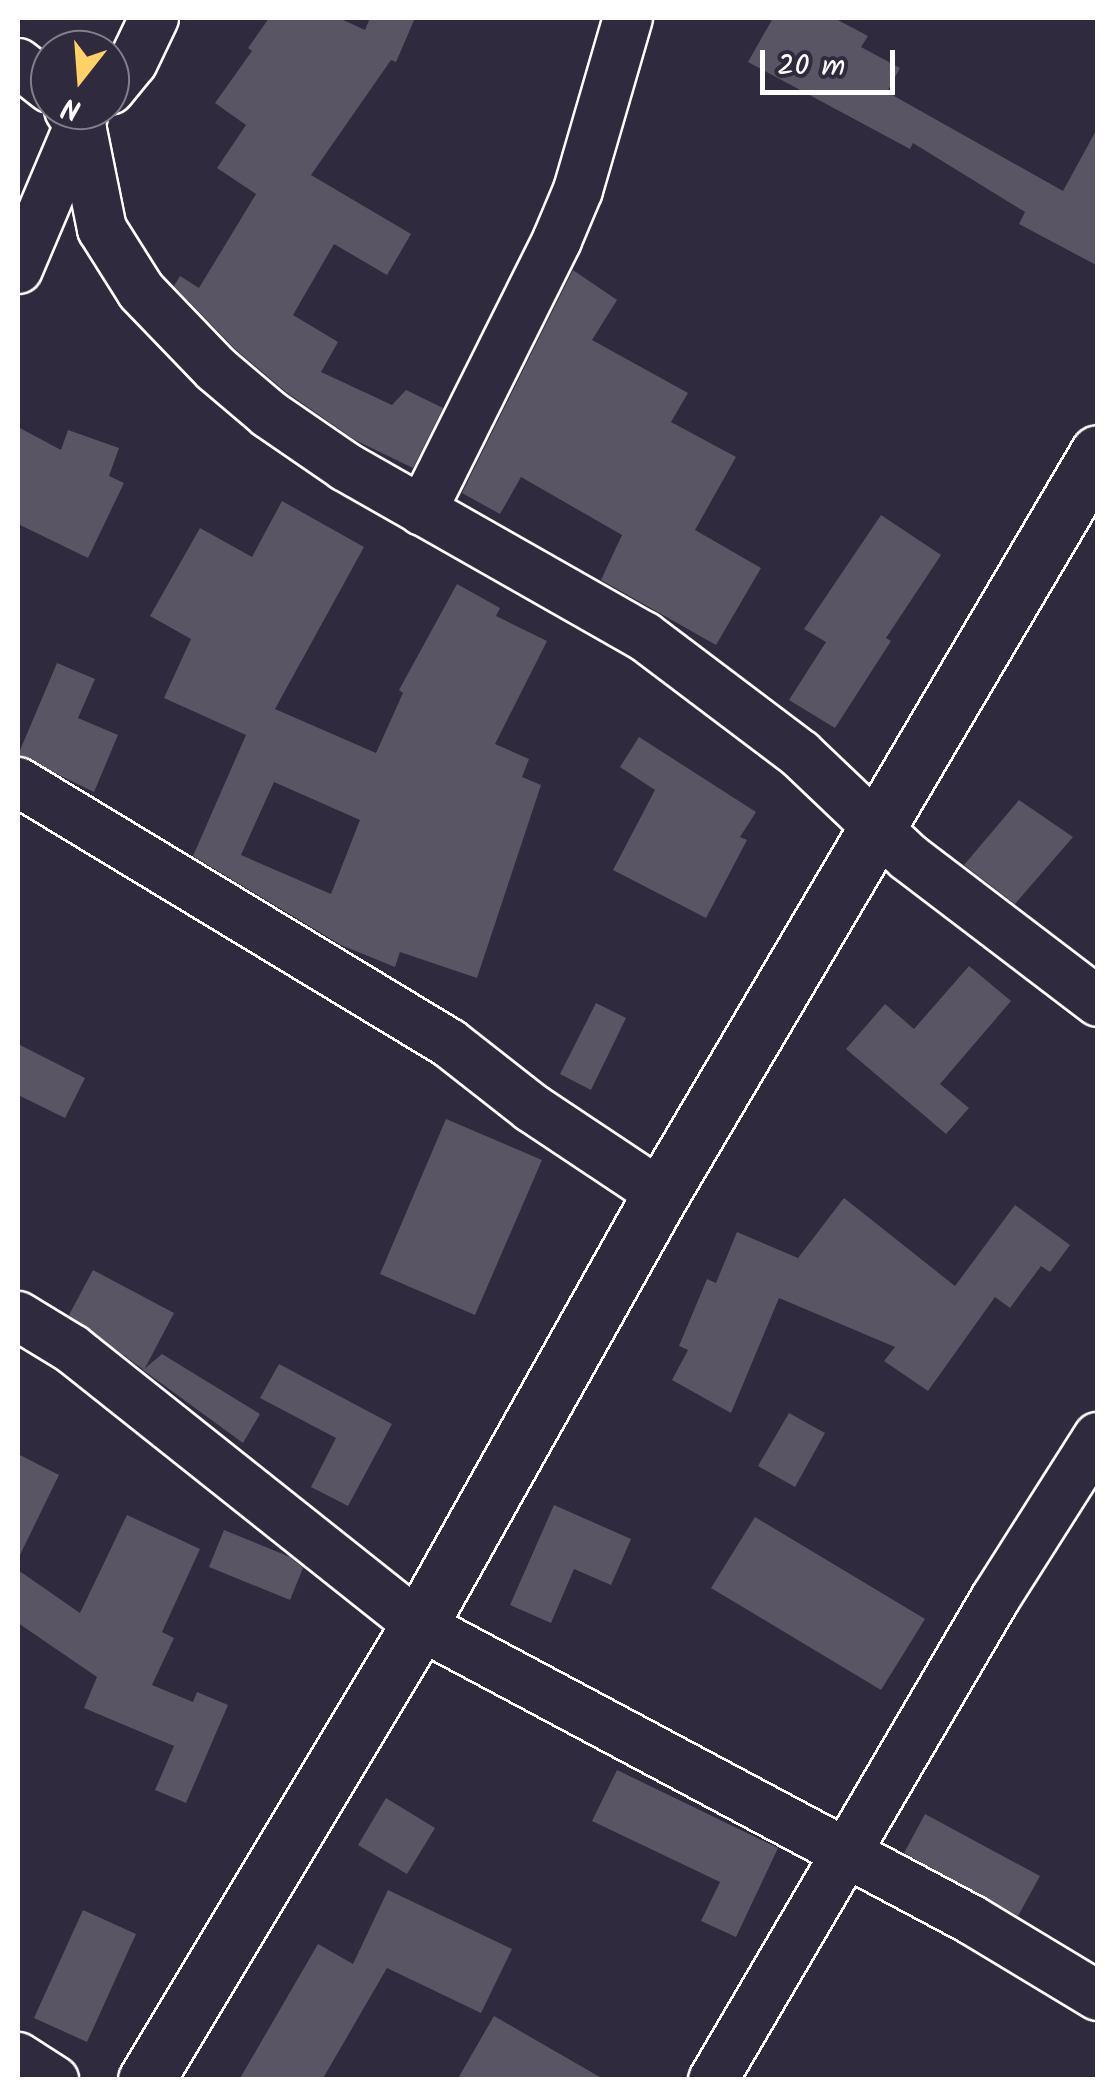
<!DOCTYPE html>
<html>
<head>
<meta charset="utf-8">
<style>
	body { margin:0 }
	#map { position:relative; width:1115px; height:2097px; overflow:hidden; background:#2f2a3d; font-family:Kalam,sans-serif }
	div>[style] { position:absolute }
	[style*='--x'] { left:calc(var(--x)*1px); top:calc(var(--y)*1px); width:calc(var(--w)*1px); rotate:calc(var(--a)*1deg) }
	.building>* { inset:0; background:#595564 }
	.roads { filter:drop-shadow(2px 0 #fff) drop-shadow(-2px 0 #fff) drop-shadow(0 2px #fff) drop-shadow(0 -2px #fff) }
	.street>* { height:48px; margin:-24px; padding:0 24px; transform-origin:24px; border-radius:24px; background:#2f2a3d }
	.secondary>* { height:55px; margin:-27.5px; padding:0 27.5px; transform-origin:27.5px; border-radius:27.5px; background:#2f2a3d }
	span { translate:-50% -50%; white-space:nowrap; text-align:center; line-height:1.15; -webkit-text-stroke:8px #2f2a3d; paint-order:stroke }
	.frame { position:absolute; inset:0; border:20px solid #fff; pointer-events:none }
	.north { position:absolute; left:30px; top:30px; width:100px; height:100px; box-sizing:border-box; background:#2f2a3d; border:2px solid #827f8b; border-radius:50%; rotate:197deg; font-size:28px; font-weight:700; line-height:40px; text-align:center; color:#fff }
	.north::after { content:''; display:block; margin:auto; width:35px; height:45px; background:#ffd166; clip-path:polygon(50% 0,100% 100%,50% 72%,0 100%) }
	.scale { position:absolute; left:760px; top:50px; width:135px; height:45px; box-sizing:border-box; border:5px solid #fff; border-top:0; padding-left:12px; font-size:30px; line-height:35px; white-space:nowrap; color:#fff; -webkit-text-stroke:8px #2f2a3d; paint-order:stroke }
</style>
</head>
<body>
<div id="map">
	<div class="building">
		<i style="clip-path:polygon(269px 18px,339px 18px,365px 30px,370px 18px,415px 18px,396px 62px,391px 60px,311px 175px,411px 234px,387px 275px,334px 244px,293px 315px,338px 342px,321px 372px,392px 405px,406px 390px,443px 408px,413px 468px,355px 440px,286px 392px,235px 349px,174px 286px,180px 276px,199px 288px,256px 194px,217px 168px,246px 125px,215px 103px,252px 51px,248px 48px)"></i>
		<i style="clip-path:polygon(773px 18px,834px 18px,868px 36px,861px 47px,900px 68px,887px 92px,1063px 191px,1098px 127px,1098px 266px,1019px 224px,1025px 212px,913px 143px,910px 149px,748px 62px)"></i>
		<i style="clip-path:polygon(573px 270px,617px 300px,592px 340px,688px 393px,671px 422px,736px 457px,695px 530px,761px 568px,716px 645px,601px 580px,622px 535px,521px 477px,500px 514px,462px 493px)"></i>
		<i style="clip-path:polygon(18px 427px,61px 450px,68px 430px,119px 448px,109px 476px,124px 483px,88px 558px,18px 524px)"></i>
		<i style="clip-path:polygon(evenodd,282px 501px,364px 547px,275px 709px,376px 753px,403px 693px,399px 690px,457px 584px,500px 608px,496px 616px,547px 641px,495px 744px,529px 759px,522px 777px,541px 785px,477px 978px,400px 952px,395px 967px,341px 945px,193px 856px,246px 735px,164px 698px,191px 639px,150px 616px,200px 528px,252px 557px,282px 501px,274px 782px,360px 820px,331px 894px,241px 855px,274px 782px)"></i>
		<i style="clip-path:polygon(881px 515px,941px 555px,886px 638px,891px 641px,835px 728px,789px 700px,826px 642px,804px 629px)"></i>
		<i style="clip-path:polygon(57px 663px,95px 679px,78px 718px,118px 735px,94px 792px,18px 755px)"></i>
		<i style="clip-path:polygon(639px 737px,756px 812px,740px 837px,747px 840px,706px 918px,613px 870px,655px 790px,620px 767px)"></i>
		<i style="clip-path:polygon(1019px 800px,1073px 837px,1015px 904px,964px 865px)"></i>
		<i style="clip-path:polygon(969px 966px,1011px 1001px,940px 1084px,969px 1108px,946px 1134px,846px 1049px,885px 1004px,914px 1029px)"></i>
		<i style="clip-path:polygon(596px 1003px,626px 1018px,591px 1090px,560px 1074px)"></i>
		<i style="clip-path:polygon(18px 1044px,85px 1078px,65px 1118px,18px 1095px)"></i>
		<i style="clip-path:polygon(446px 1119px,542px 1160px,475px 1315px,380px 1274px)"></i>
		<i style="clip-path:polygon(844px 1198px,955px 1286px,1015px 1205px,1070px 1245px,1050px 1272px,1041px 1266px,1010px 1308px,995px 1297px,928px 1391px,884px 1361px,895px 1347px,779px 1298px,731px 1413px,672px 1380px,688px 1350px,679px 1346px,707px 1279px,716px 1283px,737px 1232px,798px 1258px)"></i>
		<i style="clip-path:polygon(93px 1270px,174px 1313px,144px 1370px,69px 1315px)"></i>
		<i style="clip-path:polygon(162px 1354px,260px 1414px,243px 1443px,143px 1370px)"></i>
		<i style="clip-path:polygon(279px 1364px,392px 1424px,348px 1506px,311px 1487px,336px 1438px,260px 1398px)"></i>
		<i style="clip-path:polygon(789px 1413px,825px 1433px,795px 1487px,758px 1466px)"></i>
		<i style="clip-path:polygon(18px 1454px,59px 1475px,18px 1559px)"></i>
		<i style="clip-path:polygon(554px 1505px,631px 1539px,611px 1585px,574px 1569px,551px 1623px,510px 1605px)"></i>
		<i style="clip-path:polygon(127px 1515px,200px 1549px,162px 1632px,174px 1638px,152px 1685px,193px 1702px,197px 1692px,228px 1705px,186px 1803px,155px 1790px,174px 1746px,84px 1708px,97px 1677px,18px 1623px,18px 1570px,80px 1613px)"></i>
		<i style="clip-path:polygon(755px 1517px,925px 1619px,881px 1690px,711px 1588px)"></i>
		<i style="clip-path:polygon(224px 1530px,290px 1557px,303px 1568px,290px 1600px,209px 1567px)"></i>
		<i style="clip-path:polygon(617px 1770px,778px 1848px,736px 1937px,701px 1921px,720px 1882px,592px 1821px)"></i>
		<i style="clip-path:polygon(386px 1798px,435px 1828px,407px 1874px,358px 1845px)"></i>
		<i style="clip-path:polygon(925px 1814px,1040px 1876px,1018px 1916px,904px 1853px)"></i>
		<i style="clip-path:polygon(388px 1890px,512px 1949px,481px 2013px,387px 1968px,322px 2080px,239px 2080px,318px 1944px,353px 1964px)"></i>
		<i style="clip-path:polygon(83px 1910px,136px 1934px,87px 2042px,34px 2018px)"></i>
		<i style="clip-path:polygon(494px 2016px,605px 2080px,457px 2080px)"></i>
	</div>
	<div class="roads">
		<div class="street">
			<i style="--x:18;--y:63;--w:41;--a:38"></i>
			<i style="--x:110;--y:90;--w:36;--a:-51"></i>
			<i style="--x:133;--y:62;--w:49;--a:-64.5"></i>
			<i style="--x:69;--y:110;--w:24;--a:57"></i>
			<i style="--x:82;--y:130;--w:101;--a:78.6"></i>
			<i style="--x:102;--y:229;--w:73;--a:57.8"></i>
			<i style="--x:141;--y:291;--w:108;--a:46.1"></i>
			<i style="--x:216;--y:369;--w:70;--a:40.3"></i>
			<i style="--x:269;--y:414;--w:93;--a:34.5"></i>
			<i style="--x:346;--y:467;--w:343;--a:29.6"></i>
			<i style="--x:644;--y:636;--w:196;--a:37.1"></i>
			<i style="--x:800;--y:754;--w:149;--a:43.6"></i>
			<i style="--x:908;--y:857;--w:239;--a:37.3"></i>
			<i style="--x:18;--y:269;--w:166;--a:-67"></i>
			<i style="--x:422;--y:511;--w:303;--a:-63.5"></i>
			<i style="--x:557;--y:240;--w:54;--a:-67.2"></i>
			<i style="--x:578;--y:190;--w:179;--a:-73.8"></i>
			<i style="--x:18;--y:782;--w:504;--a:31.2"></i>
			<i style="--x:449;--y:1043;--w:105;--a:38.1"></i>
			<i style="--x:532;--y:1108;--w:155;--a:33.7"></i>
			<i style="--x:18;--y:1316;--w:63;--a:31.4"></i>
			<i style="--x:72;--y:1349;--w:443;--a:38.5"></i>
			<i style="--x:419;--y:1625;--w:627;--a:28.08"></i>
			<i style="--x:972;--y:1920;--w:147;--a:31.1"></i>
			<i style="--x:18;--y:2057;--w:43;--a:32.6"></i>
			<i style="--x:713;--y:2080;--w:558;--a:-59.62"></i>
			<i style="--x:995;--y:1599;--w:192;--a:-57.6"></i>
		</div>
		<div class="secondary">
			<i style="--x:146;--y:2080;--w:531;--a:-59.04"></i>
			<i style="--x:419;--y:1625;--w:494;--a:-60.7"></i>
			<i style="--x:661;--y:1194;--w:860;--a:-59.47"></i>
		</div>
	</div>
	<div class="frame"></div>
	<div class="north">N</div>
	<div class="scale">20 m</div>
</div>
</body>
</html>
